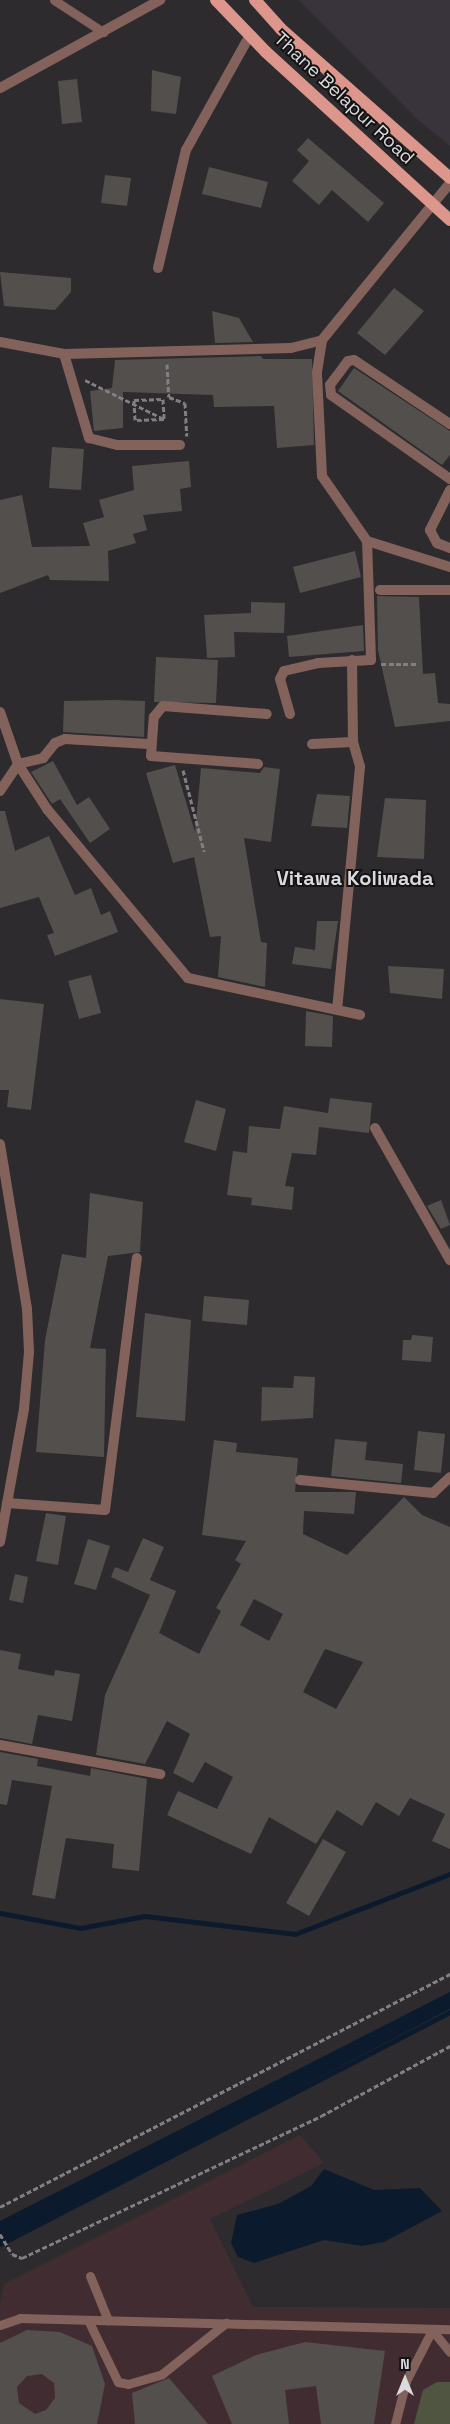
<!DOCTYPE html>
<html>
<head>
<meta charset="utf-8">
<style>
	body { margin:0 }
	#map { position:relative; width:450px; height:2424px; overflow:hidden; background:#2d2b2e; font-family:"Space Grotesk",sans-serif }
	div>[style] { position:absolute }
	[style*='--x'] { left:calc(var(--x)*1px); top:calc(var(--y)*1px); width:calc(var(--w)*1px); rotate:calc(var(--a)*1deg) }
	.commercial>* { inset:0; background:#412d31 }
	.built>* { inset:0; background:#39343c }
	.green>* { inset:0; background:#505542 }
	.water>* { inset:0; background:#0b1b2d }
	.stream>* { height:5px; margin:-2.5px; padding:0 2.5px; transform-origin:2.5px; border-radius:2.5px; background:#0b1b2d }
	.building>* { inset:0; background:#534f4d }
	.path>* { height:3px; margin-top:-1.5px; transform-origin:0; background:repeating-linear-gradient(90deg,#817f82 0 5px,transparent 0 7.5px) }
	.service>* { height:9px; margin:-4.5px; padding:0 4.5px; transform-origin:4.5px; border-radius:4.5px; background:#84625c }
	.minor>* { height:10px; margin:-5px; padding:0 5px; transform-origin:5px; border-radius:5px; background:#84625c }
	.primary>* { height:12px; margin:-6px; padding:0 6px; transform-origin:6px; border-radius:6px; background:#dd968b }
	span { translate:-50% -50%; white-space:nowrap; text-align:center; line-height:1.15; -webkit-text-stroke:4px #151415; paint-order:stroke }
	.street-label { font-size:19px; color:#dad9db }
	.neighbourhood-label { font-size:20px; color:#dad9db; font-weight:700 }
	.north { position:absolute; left:380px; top:2354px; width:50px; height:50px; -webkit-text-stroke:4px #151415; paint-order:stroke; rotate:0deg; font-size:14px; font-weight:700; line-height:20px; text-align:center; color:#dad9db }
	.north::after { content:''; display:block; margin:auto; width:18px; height:22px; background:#dad9db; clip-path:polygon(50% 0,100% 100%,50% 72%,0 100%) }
</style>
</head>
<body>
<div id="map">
	<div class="commercial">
		<i style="clip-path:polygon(300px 2135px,324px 2163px,210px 2219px,253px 2307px,450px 2308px,450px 2424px,0 2424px,0 2304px,4px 2284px)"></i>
	</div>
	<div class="built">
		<i style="clip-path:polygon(299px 0,450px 0,450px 146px,416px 118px)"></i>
	</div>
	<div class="green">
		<i style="clip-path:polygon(437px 2382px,450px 2382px,450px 2424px,414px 2424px,423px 2390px)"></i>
	</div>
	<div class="water">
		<i style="clip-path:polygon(450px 1992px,450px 2009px,0 2244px,0 2221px)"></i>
		<i style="clip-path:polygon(324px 2169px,374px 2190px,420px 2188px,442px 2211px,384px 2242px,362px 2246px,324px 2240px,254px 2263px,238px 2257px,231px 2243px,237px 2215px,278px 2204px,311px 2186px)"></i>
	</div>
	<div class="stream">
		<i style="--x:0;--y:1913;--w:81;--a:10.6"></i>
		<i style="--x:80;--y:1928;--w:66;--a:-10.5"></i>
		<i style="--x:145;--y:1916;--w:151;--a:6.8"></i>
		<i style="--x:295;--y:1934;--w:166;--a:-21.2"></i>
		<i style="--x:0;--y:2244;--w:506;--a:-27.27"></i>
	</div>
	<div class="building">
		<i style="clip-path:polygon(152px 70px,181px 77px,176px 114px,151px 111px)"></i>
		<i style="clip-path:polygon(77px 79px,82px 122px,62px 124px,58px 81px)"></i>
		<i style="clip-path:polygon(308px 138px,384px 203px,368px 222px,332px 190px,319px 205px,292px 181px,309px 161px,297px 150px)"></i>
		<i style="clip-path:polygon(209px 167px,268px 182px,261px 208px,202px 194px)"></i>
		<i style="clip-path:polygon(105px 175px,131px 178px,127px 206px,101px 203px)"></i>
		<i style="clip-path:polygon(0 272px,71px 278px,71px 292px,55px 310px,4px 306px)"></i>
		<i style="clip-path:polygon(394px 288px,424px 311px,385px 355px,357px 333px)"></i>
		<i style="clip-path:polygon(212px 311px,239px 318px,253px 342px,215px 343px)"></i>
		<i style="clip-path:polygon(261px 356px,263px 359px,312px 359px,314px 445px,277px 448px,274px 406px,214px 407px,213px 395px,123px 392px,123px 428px,94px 431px,90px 391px,112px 388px,115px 360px)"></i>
		<i style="clip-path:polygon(354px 368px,450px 431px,450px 455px,442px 465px,338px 391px)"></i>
		<i style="clip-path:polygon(52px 447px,84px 449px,81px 490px,49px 488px)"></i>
		<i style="clip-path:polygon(189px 461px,191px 487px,180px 489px,182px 511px,143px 515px,147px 530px,133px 534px,136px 543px,108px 551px,109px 581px,50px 580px,48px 575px,0 593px,0 500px,22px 495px,32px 547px,90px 546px,83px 523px,104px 517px,99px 500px,134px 490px,132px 466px)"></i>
		<i style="clip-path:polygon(355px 551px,361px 577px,300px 593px,293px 567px)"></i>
		<i style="clip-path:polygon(377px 596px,419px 597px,423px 674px,435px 673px,438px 703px,450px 704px,450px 721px,395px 727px,378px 650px)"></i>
		<i style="clip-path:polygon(251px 602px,285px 603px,284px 633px,234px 632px,235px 657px,207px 658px,204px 615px,251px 613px)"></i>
		<i style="clip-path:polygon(363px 625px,364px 651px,289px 657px,287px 636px)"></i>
		<i style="clip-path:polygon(156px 657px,218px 660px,216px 703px,154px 702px)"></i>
		<i style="clip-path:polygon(114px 700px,145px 701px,144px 737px,63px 732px,64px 701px)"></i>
		<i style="clip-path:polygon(53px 761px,77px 805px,89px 797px,110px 829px,90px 843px,60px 799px,52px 804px,31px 772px)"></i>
		<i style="clip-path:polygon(175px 765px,195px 832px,201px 768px,260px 773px,264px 767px,280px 769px,271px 842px,244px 838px,261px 942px,267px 943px,265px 987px,218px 977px,221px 936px,210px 937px,194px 857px,173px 863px,146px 773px)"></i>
		<i style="clip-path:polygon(317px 794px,350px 796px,347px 828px,311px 826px)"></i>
		<i style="clip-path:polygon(385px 798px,426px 800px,424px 859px,377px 857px)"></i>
		<i style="clip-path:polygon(0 811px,5px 811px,15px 851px,49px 836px,75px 895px,91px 888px,101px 915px,110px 911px,118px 932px,55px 956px,47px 935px,54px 933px,39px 897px,0 908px)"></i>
		<i style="clip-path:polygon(317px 921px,338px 921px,331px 969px,292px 964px,295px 947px,315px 950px)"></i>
		<i style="clip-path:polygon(388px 966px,444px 969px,442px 999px,390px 993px)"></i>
		<i style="clip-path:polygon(91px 975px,101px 1013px,79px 1019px,68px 981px)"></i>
		<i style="clip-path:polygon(0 999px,44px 1004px,31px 1110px,7px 1107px,9px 1090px,0 1090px)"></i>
		<i style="clip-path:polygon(306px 1011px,333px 1016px,332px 1047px,305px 1046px)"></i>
		<i style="clip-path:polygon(330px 1098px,372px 1103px,369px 1133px,319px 1127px,316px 1155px,292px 1153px,285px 1186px,294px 1187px,292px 1210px,251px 1205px,252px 1198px,227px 1195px,233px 1151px,247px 1153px,249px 1126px,280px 1129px,284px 1106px,328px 1113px)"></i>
		<i style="clip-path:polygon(196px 1100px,226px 1109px,216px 1151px,184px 1142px)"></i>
		<i style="clip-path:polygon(90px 1193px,143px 1202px,140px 1252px,108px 1256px,90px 1348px,106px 1349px,104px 1457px,36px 1452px,45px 1340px,62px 1254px,86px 1258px)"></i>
		<i style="clip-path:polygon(441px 1200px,450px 1225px,441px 1229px,427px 1206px)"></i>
		<i style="clip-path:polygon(204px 1296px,249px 1300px,247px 1325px,202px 1321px)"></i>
		<i style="clip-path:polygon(145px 1313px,191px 1320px,185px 1421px,136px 1417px)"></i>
		<i style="clip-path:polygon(412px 1335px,433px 1337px,431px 1362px,402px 1360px,403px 1340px,411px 1340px)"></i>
		<i style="clip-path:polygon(294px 1376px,315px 1377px,313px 1418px,261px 1421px,262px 1387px,293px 1388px)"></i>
		<i style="clip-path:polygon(418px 1431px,445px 1434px,441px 1473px,414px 1470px)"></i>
		<i style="clip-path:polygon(335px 1439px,367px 1442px,365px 1460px,403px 1464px,401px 1483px,331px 1476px)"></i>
		<i style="clip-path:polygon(evenodd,214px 1440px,237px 1443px,236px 1452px,298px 1458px,295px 1492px,356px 1492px,354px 1514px,304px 1511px,303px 1534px,347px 1555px,404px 1497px,422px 1515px,450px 1527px,450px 1849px,432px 1841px,445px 1814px,410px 1798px,399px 1816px,376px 1802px,362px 1826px,337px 1810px,316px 1844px,269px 1817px,251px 1854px,167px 1815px,178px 1791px,217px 1809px,233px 1777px,205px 1762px,193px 1783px,173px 1773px,190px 1734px,167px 1721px,145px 1764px,96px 1755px,105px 1695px,150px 1595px,111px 1577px,115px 1567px,128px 1572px,143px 1538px,164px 1547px,150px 1580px,176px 1591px,159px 1633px,199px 1654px,221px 1611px,216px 1608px,241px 1564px,235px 1560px,246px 1541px,202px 1535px,214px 1440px,254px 1599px,283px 1614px,269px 1641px,240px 1625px,254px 1599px,214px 1440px,325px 1649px,363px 1662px,336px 1709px,303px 1692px,325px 1649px)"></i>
		<i style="clip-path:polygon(46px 1513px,66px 1516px,58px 1565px,36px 1561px)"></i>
		<i style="clip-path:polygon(88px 1539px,110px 1546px,96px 1590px,74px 1584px)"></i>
		<i style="clip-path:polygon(15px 1574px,28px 1577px,23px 1603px,9px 1600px)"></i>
		<i style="clip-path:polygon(0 1650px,21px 1654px,18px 1669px,54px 1676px,55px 1670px,80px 1674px,72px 1721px,38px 1715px,32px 1744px,0 1738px)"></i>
		<i style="clip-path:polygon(0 1752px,38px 1759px,37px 1766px,90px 1776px,91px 1768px,147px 1779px,139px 1871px,112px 1868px,114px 1844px,66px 1838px,55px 1899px,32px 1895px,52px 1786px,12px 1780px,7px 1805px,0 1804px)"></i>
		<i style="clip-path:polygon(323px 1839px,346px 1852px,309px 1916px,286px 1903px)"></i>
		<i style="clip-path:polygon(evenodd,27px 2330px,60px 2332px,92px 2346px,105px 2384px,97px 2424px,0 2424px,0 2343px,27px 2330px,42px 2374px,54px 2383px,55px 2398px,46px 2410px,35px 2414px,19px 2403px,17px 2387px,27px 2376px,42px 2374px)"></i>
		<i style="clip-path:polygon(305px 2342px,385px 2351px,374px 2424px,321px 2424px,316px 2386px,285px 2390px,289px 2424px,232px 2424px,212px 2376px,256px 2355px)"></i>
		<i style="clip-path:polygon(169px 2378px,208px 2424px,135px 2424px,132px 2393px)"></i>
	</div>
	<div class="path">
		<i style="--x:167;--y:364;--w:33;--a:87"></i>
		<i style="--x:169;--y:397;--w:17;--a:21"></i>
		<i style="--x:185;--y:403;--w:33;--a:87"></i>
		<i style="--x:85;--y:380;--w:88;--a:26.3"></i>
		<i style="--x:163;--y:399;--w:20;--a:87"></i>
		<i style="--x:164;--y:419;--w:29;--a:178"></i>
		<i style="--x:135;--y:420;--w:20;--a:-93"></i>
		<i style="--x:134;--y:400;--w:29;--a:-2"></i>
		<i style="--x:381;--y:664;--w:36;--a:0"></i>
		<i style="--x:183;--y:770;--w:84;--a:75.5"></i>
		<i style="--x:0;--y:2207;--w:507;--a:-27.37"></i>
		<i style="--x:0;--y:2234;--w:23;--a:59"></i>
		<i style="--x:12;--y:2254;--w:11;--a:22"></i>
		<i style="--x:22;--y:2258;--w:331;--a:-25.4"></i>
		<i style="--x:321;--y:2116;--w:147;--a:-28.5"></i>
	</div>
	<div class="service">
		<i style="--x:54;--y:0;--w:59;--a:33.1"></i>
		<i style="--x:90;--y:2276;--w:48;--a:67.8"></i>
		<i style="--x:88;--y:2320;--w:69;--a:64.2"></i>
		<i style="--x:118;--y:2382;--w:10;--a:11"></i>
		<i style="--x:128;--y:2384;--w:35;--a:-16"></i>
		<i style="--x:162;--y:2374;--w:82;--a:-38.6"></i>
		<i style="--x:0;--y:2325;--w:21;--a:-19"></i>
		<i style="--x:20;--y:2318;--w:430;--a:1.5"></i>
		<i style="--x:395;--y:2424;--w:44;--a:-75.7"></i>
		<i style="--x:406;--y:2381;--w:57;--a:-63"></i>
		<i style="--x:432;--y:2330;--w:28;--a:51"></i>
	</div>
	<div class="minor">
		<i style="--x:0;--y:88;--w:183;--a:-28.8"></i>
		<i style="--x:158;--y:268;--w:121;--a:-76.7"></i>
		<i style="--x:186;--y:150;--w:132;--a:-60.9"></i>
		<i style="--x:0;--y:342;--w:65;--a:10.6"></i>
		<i style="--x:64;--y:354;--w:227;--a:-1.5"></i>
		<i style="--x:291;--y:348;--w:32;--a:-14"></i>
		<i style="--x:322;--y:340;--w:203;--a:-50.8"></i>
		<i style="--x:64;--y:354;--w:88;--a:73.4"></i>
		<i style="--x:89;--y:438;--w:29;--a:14"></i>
		<i style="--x:117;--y:445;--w:63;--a:0"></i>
		<i style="--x:450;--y:424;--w:115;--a:-146.3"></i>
		<i style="--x:354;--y:360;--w:6;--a:171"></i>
		<i style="--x:348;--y:361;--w:30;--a:127"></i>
		<i style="--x:330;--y:385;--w:10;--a:84"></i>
		<i style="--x:331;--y:395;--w:146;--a:35.2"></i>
		<i style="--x:450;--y:490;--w:45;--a:116.6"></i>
		<i style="--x:430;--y:530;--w:15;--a:62"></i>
		<i style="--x:437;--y:543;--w:14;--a:21"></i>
		<i style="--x:367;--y:541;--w:87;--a:17.4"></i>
		<i style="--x:380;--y:590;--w:70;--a:0"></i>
		<i style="--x:352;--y:660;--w:82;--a:89.3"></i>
		<i style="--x:0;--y:712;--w:55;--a:70.9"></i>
		<i style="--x:18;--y:764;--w:26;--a:-13"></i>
		<i style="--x:43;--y:758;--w:19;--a:-51"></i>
		<i style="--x:55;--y:743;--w:11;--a:-22"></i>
		<i style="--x:65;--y:739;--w:84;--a:3.4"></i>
		<i style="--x:290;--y:714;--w:36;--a:-106"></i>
		<i style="--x:280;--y:679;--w:9;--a:-63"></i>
		<i style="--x:284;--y:671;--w:35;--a:-13"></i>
		<i style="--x:318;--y:663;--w:53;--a:-3.2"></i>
		<i style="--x:371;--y:660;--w:119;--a:-91.9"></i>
		<i style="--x:367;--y:541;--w:79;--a:-124.7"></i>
		<i style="--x:322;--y:476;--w:104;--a:-92.8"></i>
		<i style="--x:317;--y:372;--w:32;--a:-81"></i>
		<i style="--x:312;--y:744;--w:41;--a:-2.8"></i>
		<i style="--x:353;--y:742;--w:26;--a:74"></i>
		<i style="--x:360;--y:767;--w:243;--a:95.4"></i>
		<i style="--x:258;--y:764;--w:107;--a:-175.7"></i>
		<i style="--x:151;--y:756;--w:39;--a:-86"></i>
		<i style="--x:154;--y:717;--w:14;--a:-51"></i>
		<i style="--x:163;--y:706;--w:104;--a:4.4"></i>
		<i style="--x:0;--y:791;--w:32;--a:-56"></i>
		<i style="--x:18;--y:764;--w:54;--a:57.2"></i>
		<i style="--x:47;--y:809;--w:220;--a:50.2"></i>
		<i style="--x:188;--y:978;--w:176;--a:12.1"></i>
		<i style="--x:375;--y:1128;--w:152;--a:60.4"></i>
		<i style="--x:0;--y:1144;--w:167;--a:80.7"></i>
		<i style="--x:27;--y:1309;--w:43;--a:87.3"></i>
		<i style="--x:29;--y:1352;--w:57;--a:95"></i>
		<i style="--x:24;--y:1409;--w:135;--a:100.2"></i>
		<i style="--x:300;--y:1480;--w:134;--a:5.6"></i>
		<i style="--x:433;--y:1493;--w:23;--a:-43"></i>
		<i style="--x:7;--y:1503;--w:98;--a:4.1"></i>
		<i style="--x:105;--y:1510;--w:254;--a:-82.8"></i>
		<i style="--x:0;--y:1745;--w:163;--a:10.3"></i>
	</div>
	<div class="primary">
		<i style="--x:216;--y:0;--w:72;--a:46.1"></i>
		<i style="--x:266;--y:52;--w:249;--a:42.4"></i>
		<i style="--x:255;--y:0;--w:39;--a:48"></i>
		<i style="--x:281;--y:29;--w:225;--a:41.4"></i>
	</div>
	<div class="street-label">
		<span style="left:344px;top:98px;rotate:43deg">Thane Belapur Road</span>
	</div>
	<div class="neighbourhood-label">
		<span style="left:355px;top:878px">Vitawa Koliwada</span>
	</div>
	<div class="north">N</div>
</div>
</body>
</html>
